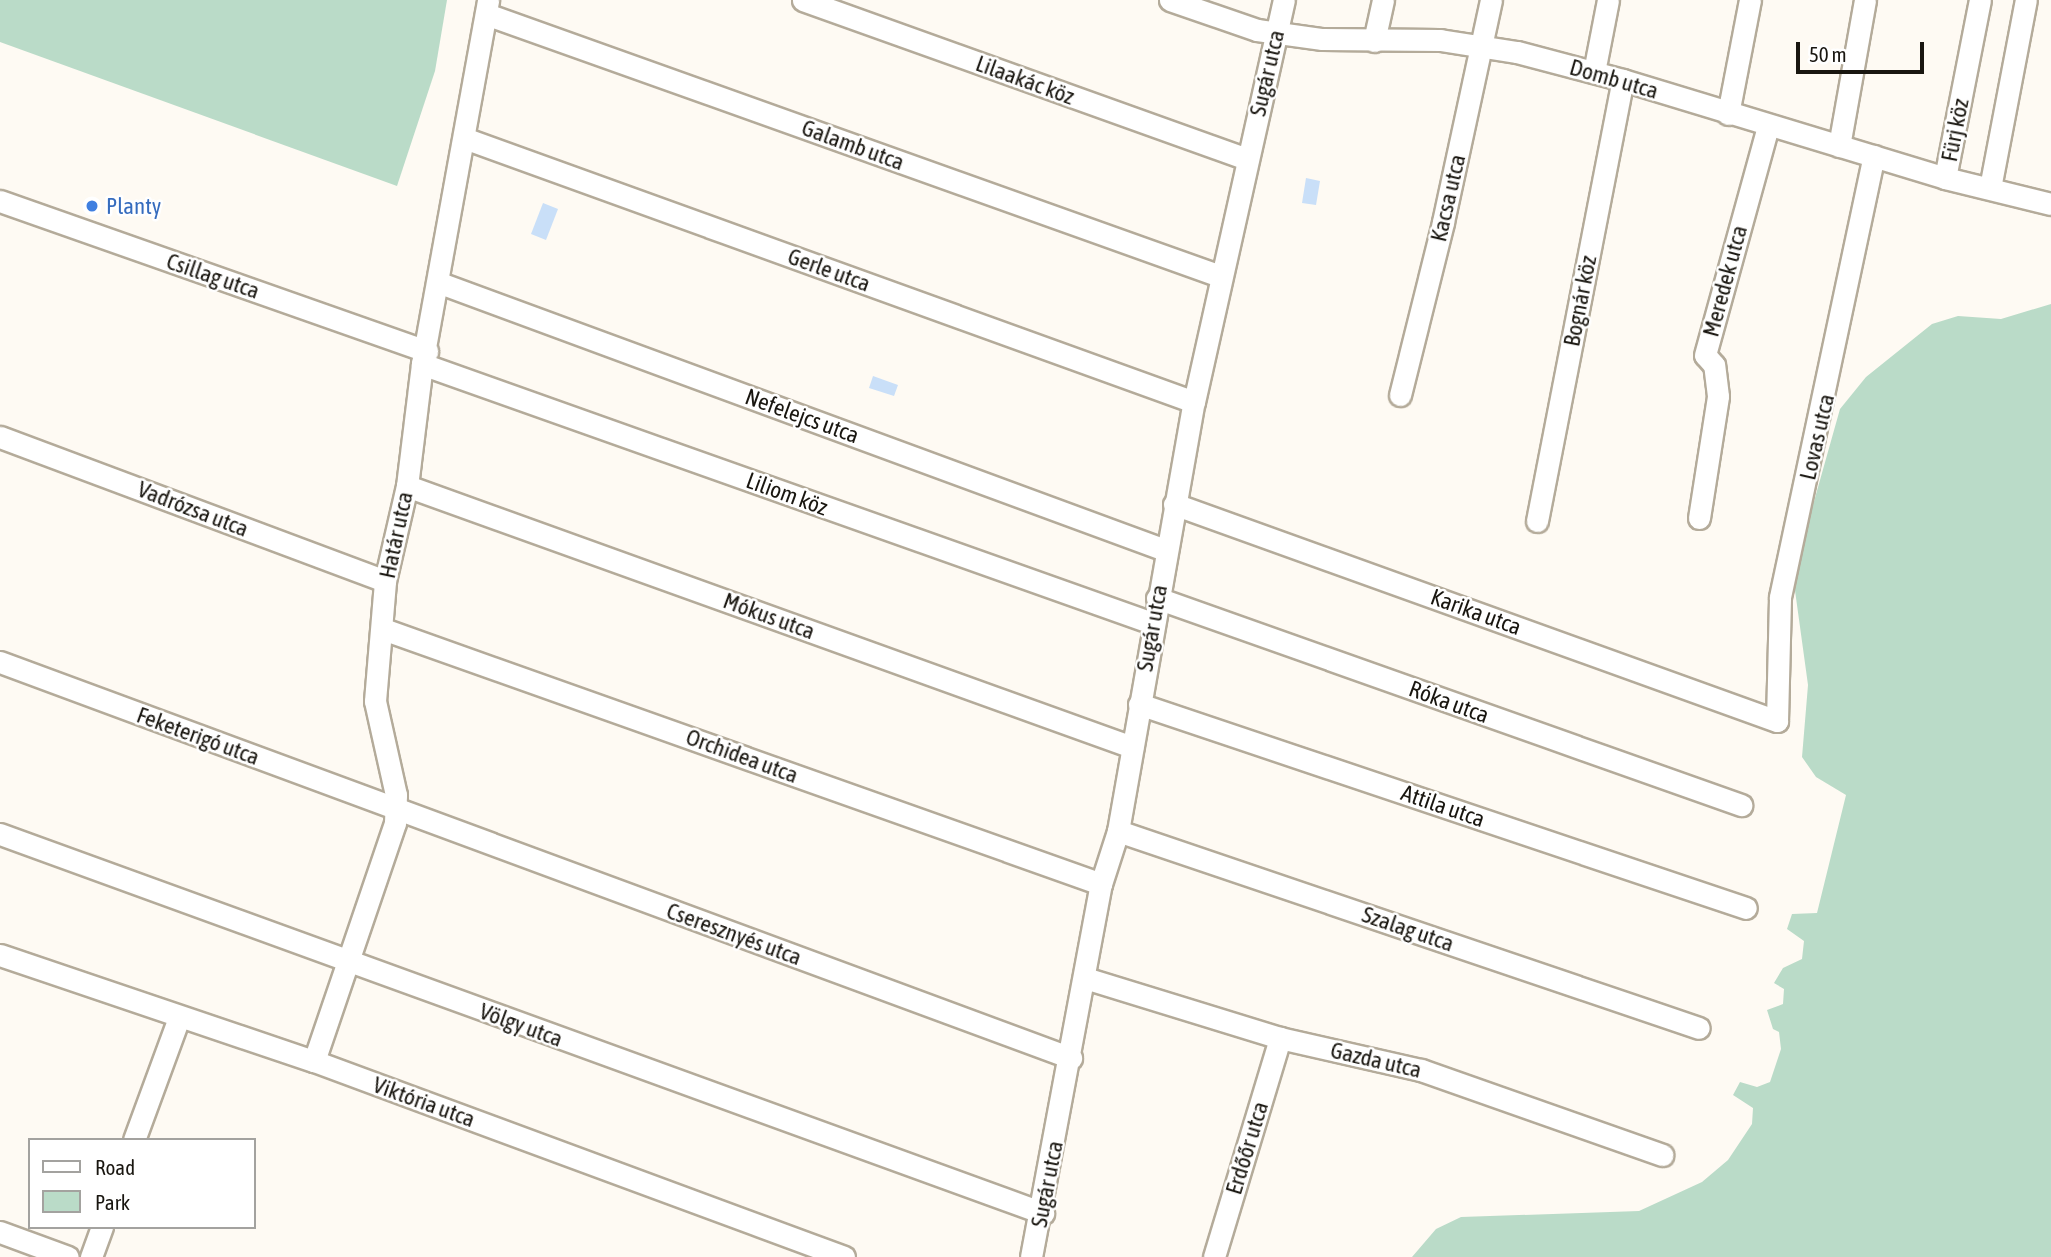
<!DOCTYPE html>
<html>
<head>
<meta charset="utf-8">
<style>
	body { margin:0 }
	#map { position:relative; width:2051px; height:1257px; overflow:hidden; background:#fefaf3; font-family:"Asap Condensed",sans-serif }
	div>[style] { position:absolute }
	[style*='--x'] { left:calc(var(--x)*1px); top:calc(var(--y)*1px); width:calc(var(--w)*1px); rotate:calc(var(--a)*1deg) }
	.green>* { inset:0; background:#badbc8 }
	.water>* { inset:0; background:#c9dff8 }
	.roads { filter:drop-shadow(2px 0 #b4ab9a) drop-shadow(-2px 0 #b4ab9a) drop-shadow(0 2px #b4ab9a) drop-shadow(0 -2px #b4ab9a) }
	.minor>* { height:21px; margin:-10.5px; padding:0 10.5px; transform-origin:10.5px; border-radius:10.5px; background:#fff }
	.dots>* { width:19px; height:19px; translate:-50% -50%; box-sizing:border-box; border:4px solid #fff; border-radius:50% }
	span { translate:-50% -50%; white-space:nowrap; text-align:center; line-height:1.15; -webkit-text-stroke:5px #fff; paint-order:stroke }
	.street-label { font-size:23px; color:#191610 }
	.shop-label { font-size:23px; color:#366cbe }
	.left { translate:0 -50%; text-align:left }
	.legend { position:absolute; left:28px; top:1138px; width:228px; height:91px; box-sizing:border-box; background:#fff; border:2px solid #a3a29f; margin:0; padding:9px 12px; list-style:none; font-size:21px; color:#191610 }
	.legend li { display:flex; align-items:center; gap:14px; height:35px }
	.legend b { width:35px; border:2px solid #a3a29f }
	.scale { position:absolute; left:1796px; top:42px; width:128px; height:32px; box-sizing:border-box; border:4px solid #191610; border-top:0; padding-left:9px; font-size:21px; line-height:24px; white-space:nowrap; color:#191610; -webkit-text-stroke:5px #fff; paint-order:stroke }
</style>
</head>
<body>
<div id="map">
	<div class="green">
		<i style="clip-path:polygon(0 0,447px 0,435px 71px,397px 186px,0 42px)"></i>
		<i style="clip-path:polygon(2051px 304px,2051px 1257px,1412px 1257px,1436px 1229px,1461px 1217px,1639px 1211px,1702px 1182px,1728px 1160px,1752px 1124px,1753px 1108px,1733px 1095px,1740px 1082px,1757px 1087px,1770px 1082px,1781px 1049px,1779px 1032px,1773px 1029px,1767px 1010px,1783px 1004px,1784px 989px,1774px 983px,1783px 968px,1802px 959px,1804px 941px,1787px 929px,1792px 914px,1817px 913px,1846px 795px,1816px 777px,1802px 757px,1808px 685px,1793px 576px,1840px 409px,1866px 377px,1932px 324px,1958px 316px,2001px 319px)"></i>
	</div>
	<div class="water">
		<i style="clip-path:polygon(1306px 178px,1320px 181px,1316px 205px,1302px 203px)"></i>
		<i style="clip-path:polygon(543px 203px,558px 209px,546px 240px,531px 234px)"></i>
		<i style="clip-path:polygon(873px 376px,898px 385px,894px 396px,869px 388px)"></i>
	</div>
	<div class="roads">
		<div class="minor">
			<i style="--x:803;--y:0;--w:472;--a:19.7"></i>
			<i style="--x:1170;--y:0;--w:92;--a:19"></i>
			<i style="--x:1257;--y:30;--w:66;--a:7.9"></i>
			<i style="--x:1322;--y:39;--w:118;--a:0.5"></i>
			<i style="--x:1440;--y:40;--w:78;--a:8.9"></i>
			<i style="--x:1517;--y:52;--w:110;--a:14.8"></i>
			<i style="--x:1623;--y:80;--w:337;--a:16.9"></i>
			<i style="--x:1945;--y:178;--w:109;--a:13.8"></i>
			<i style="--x:486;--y:14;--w:779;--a:19.64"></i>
			<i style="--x:1374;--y:41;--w:42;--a:-77.6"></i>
			<i style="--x:1594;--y:72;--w:73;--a:-79"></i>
			<i style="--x:1728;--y:114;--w:116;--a:-79.1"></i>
			<i style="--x:464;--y:138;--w:776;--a:19.88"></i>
			<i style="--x:1839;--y:146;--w:148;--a:-79.9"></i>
			<i style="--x:1945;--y:178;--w:181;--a:-78.9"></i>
			<i style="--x:1990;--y:188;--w:191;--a:-79.2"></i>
			<i style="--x:0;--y:201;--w:453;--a:19.4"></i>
			<i style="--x:440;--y:283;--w:773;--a:20.22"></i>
			<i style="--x:422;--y:364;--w:775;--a:19.53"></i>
			<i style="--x:1400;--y:395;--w:178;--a:-76"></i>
			<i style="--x:1443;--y:222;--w:227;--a:-77.8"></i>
			<i style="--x:0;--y:437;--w:411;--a:20.5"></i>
			<i style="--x:407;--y:486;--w:771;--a:19.8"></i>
			<i style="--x:1174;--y:504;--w:641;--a:19.79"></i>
			<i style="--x:1777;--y:721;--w:124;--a:-88.6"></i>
			<i style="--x:1780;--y:597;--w:451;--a:-78"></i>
			<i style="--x:1699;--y:518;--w:123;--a:-81.1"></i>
			<i style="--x:1718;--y:396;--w:31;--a:-97"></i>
			<i style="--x:1714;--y:365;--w:13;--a:-132"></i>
			<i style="--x:1705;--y:355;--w:237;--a:-74.6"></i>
			<i style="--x:1537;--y:521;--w:449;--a:-79"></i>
			<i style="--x:1157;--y:598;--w:620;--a:19.52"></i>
			<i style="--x:383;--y:629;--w:762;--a:19.55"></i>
			<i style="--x:0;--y:662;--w:1142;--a:20.29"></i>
			<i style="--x:1139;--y:704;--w:640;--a:18.58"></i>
			<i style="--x:1118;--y:831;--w:613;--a:18.73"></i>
			<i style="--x:0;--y:834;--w:1110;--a:19.97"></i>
			<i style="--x:0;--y:955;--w:331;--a:18.7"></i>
			<i style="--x:314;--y:1061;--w:565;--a:20.29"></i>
			<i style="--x:1085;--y:978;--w:204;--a:17.1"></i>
			<i style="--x:1280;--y:1038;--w:145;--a:12.8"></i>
			<i style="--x:1421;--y:1070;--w:256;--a:19.4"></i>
			<i style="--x:314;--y:1061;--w:251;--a:-71.2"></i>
			<i style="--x:395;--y:823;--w:28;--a:-88"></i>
			<i style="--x:396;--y:795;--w:96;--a:-102.6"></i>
			<i style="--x:375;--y:701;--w:120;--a:-85.2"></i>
			<i style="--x:385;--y:581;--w:98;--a:-77"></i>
			<i style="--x:407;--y:486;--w:123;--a:-83"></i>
			<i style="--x:422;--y:364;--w:370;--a:-79.7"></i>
			<i style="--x:134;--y:1140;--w:130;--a:-69.8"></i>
			<i style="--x:0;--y:1232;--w:72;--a:20.2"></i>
			<i style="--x:91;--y:1257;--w:32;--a:-70"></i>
			<i style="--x:1031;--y:1257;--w:380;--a:-79.4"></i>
			<i style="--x:1101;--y:884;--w:56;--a:-72.2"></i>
			<i style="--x:1118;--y:831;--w:436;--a:-80"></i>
			<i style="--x:1194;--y:402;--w:412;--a:-77.4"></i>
			<i style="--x:1214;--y:1257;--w:229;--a:-73.2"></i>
		</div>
	</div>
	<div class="dots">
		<i style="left:92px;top:206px;background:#3f7fe0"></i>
	</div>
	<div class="street-label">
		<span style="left:1267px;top:73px;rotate:-77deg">Sugár utca</span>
		<span style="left:1614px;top:79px;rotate:16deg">Domb utca</span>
		<span style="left:1025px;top:80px;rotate:20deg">Lilaakác köz</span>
		<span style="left:1955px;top:130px;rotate:-79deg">Fürj köz</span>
		<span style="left:853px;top:145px;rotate:20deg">Galamb utca</span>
		<span style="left:1448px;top:198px;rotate:-77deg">Kacsa utca</span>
		<span style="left:829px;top:270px;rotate:20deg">Gerle utca</span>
		<span style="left:213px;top:276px;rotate:19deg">Csillag utca</span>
		<span style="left:1725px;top:281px;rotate:-75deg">Meredek utca</span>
		<span style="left:1580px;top:301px;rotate:-79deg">Bognár köz</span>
		<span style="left:802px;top:416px;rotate:20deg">Nefelejcs utca</span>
		<span style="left:1817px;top:437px;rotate:-77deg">Lovas utca</span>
		<span style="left:787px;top:494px;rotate:20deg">Liliom köz</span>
		<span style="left:193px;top:509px;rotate:21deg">Vadrózsa utca</span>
		<span style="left:396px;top:535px;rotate:-78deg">Határ utca</span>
		<span style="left:1476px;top:612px;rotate:20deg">Karika utca</span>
		<span style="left:769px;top:616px;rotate:20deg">Mókus utca</span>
		<span style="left:1152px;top:628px;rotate:-80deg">Sugár utca</span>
		<span style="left:1449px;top:702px;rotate:20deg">Róka utca</span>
		<span style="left:198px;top:736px;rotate:20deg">Feketerigó utca</span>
		<span style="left:742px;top:756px;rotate:20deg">Orchidea utca</span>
		<span style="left:1443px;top:806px;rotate:19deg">Attila utca</span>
		<span style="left:1408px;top:929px;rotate:19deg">Szalag utca</span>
		<span style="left:734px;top:934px;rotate:20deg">Cseresznyés utca</span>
		<span style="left:521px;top:1025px;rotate:20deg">Völgy utca</span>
		<span style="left:1376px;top:1060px;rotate:13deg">Gazda utca</span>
		<span style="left:424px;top:1102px;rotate:20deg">Viktória utca</span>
		<span style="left:1247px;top:1148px;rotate:-73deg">Erdőőr utca</span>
		<span style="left:1047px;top:1184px;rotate:-79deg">Sugár utca</span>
	</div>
	<div class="shop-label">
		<span class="left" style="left:106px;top:206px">Planty</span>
	</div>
	<ul class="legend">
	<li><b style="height:9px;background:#fff"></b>Road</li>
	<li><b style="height:19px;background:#badbc8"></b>Park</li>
	</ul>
	<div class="scale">50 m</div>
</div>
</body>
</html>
